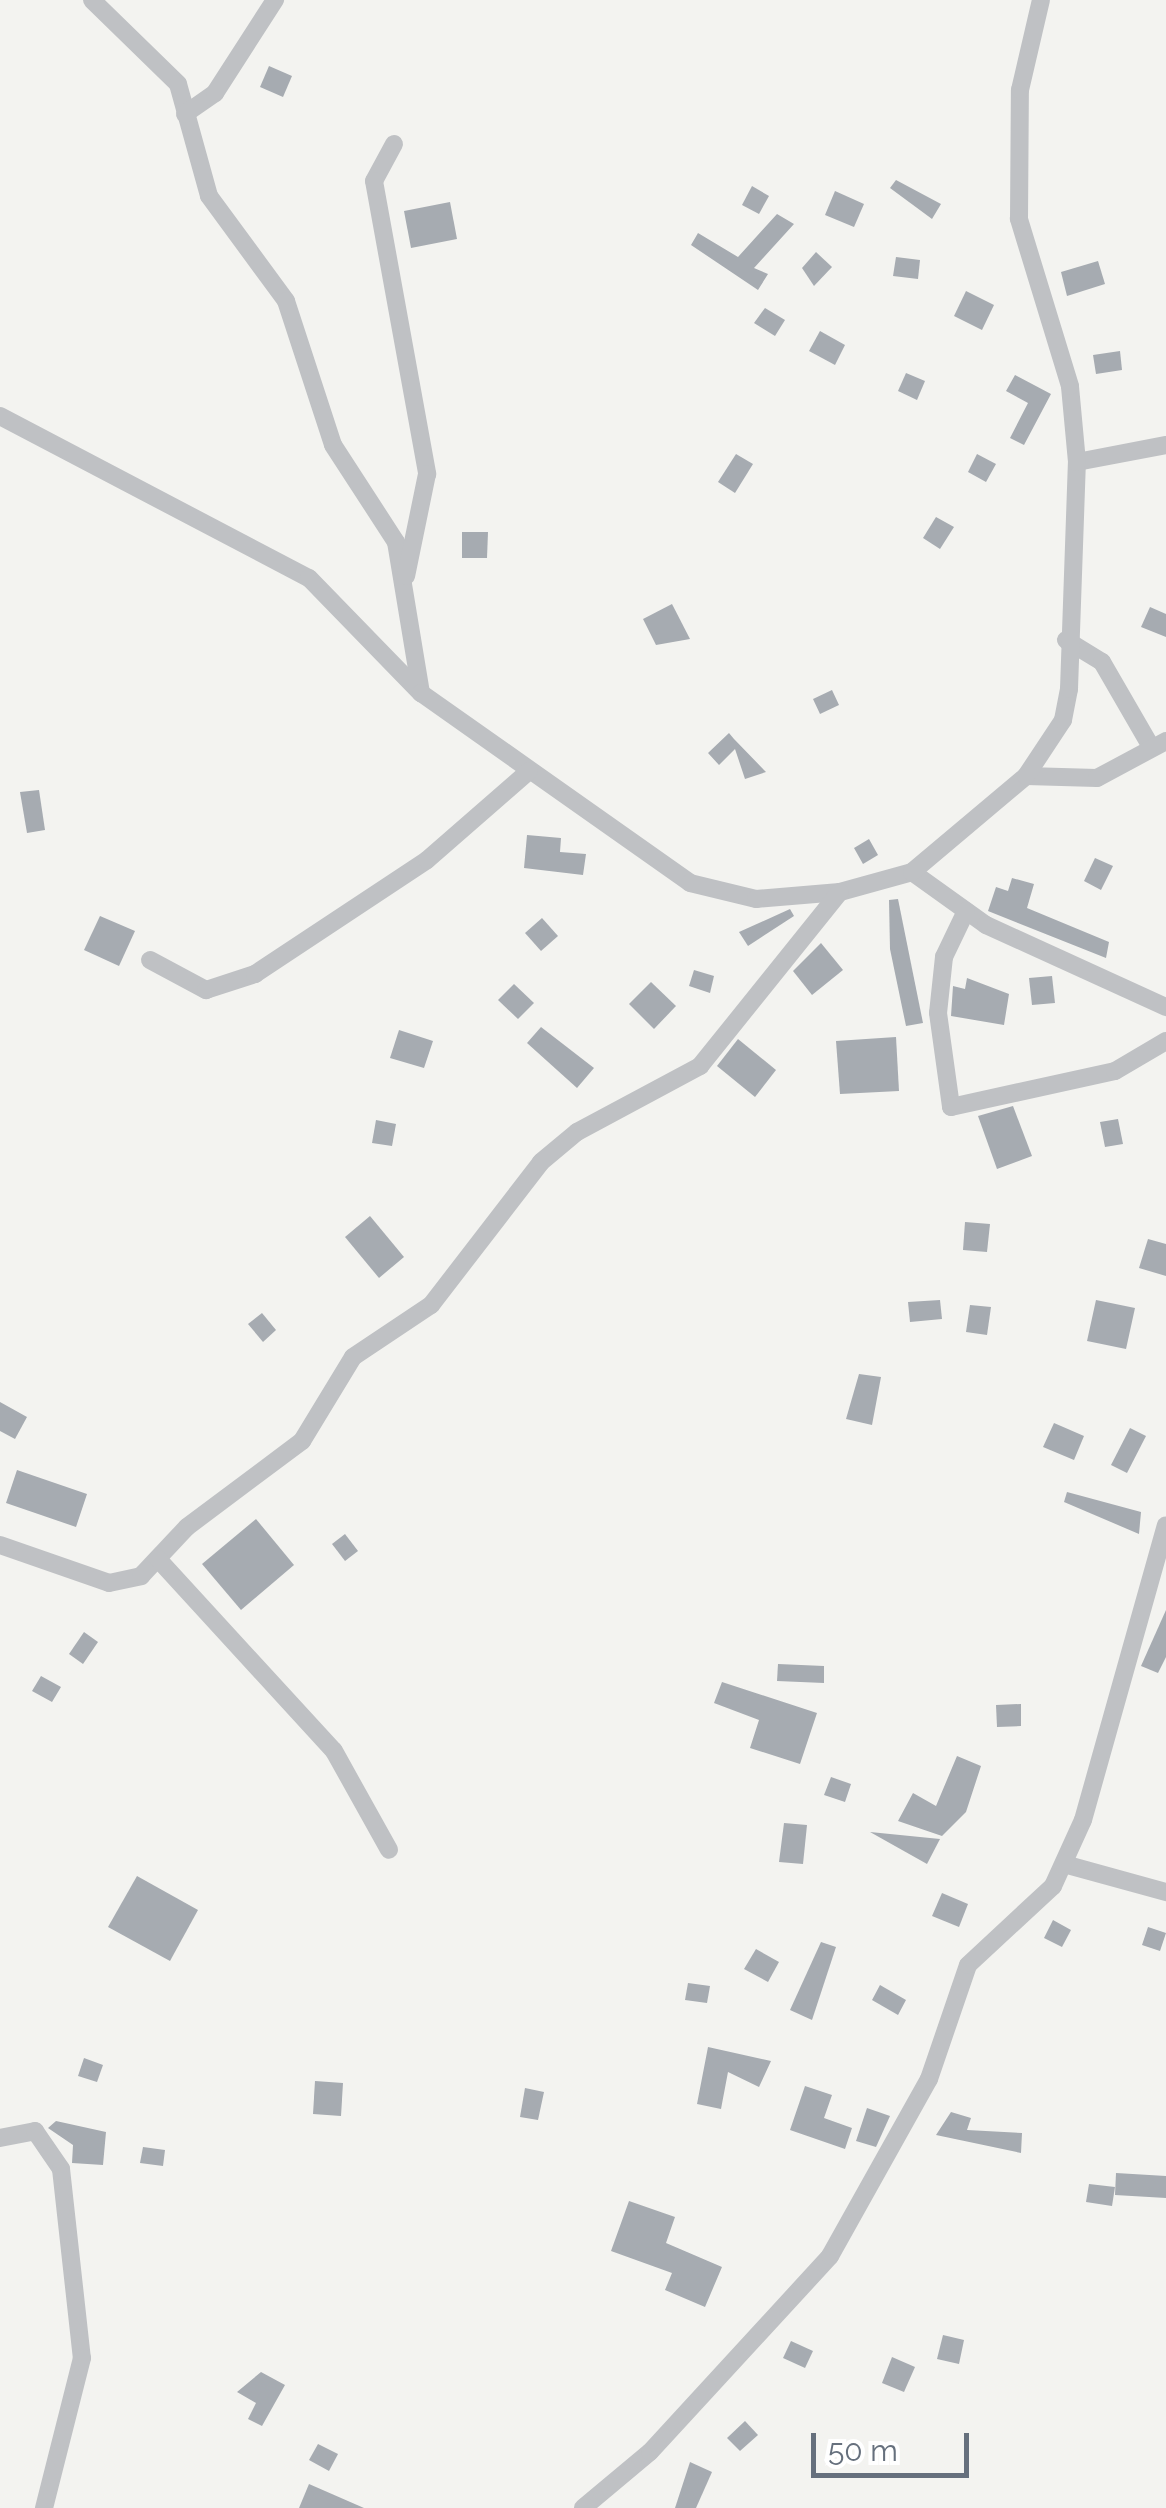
<!DOCTYPE html>
<html>
<head>
<meta charset="utf-8">
<style>
	body { margin:0 }
	#map { position:relative; width:1166px; height:2508px; overflow:hidden; background:#f3f3f0; font-family:Raleway,sans-serif }
	div>[style] { position:absolute }
	[style*='--x'] { left:calc(var(--x)*1px); top:calc(var(--y)*1px); width:calc(var(--w)*1px); rotate:calc(var(--a)*1deg) }
	.building>* { inset:0; background:#a6abb1 }
	.minor>* { height:18px; margin:-9px; padding:0 9px; transform-origin:9px; border-radius:9px; background:#bfc1c4 }
	span { translate:-50% -50%; white-space:nowrap; text-align:center; line-height:1.15; -webkit-text-stroke:10px #fff; paint-order:stroke }
	.scale { position:absolute; left:811px; top:2433px; width:158px; height:45px; box-sizing:border-box; border:5px solid #66707d; border-top:0; padding-left:12px; font-size:30px; line-height:35px; white-space:nowrap; color:#66707d; -webkit-text-stroke:8px #fff; paint-order:stroke }
</style>
</head>
<body>
<div id="map">
	<div class="building">
		<i style="clip-path:polygon(269px 66px,292px 76px,283px 97px,260px 87px)"></i>
		<i style="clip-path:polygon(896px 180px,941px 204px,932px 219px,890px 188px)"></i>
		<i style="clip-path:polygon(752px 186px,769px 196px,759px 214px,742px 205px)"></i>
		<i style="clip-path:polygon(835px 191px,864px 204px,854px 227px,825px 215px)"></i>
		<i style="clip-path:polygon(450px 202px,457px 239px,411px 248px,404px 211px)"></i>
		<i style="clip-path:polygon(777px 214px,794px 224px,754px 268px,768px 274px,758px 290px,691px 245px,698px 233px,738px 257px)"></i>
		<i style="clip-path:polygon(816px 252px,832px 267px,814px 286px,802px 268px)"></i>
		<i style="clip-path:polygon(896px 257px,920px 260px,918px 279px,893px 276px)"></i>
		<i style="clip-path:polygon(1098px 261px,1105px 284px,1067px 296px,1061px 272px)"></i>
		<i style="clip-path:polygon(966px 291px,994px 305px,982px 330px,954px 316px)"></i>
		<i style="clip-path:polygon(765px 308px,785px 320px,775px 336px,754px 323px)"></i>
		<i style="clip-path:polygon(820px 331px,845px 345px,835px 365px,809px 351px)"></i>
		<i style="clip-path:polygon(1120px 351px,1122px 370px,1096px 374px,1093px 355px)"></i>
		<i style="clip-path:polygon(906px 373px,925px 381px,917px 400px,898px 391px)"></i>
		<i style="clip-path:polygon(1015px 375px,1051px 394px,1024px 445px,1010px 438px,1028px 403px,1006px 391px)"></i>
		<i style="clip-path:polygon(736px 454px,753px 464px,735px 493px,718px 482px)"></i>
		<i style="clip-path:polygon(977px 454px,996px 464px,986px 482px,968px 472px)"></i>
		<i style="clip-path:polygon(936px 517px,954px 527px,940px 549px,923px 538px)"></i>
		<i style="clip-path:polygon(462px 532px,488px 532px,487px 558px,462px 558px)"></i>
		<i style="clip-path:polygon(672px 604px,690px 639px,656px 645px,643px 619px)"></i>
		<i style="clip-path:polygon(1150px 607px,1166px 614px,1166px 637px,1141px 627px)"></i>
		<i style="clip-path:polygon(832px 690px,839px 705px,820px 714px,813px 699px)"></i>
		<i style="clip-path:polygon(729px 733px,734px 739px,766px 772px,745px 779px,735px 749px,719px 765px,708px 753px)"></i>
		<i style="clip-path:polygon(39px 790px,45px 830px,27px 833px,20px 792px)"></i>
		<i style="clip-path:polygon(527px 835px,561px 838px,560px 852px,586px 854px,583px 875px,524px 868px)"></i>
		<i style="clip-path:polygon(869px 839px,878px 855px,863px 864px,854px 848px)"></i>
		<i style="clip-path:polygon(1095px 858px,1113px 866px,1101px 890px,1084px 881px)"></i>
		<i style="clip-path:polygon(1012px 878px,1034px 884px,1027px 908px,1109px 942px,1106px 958px,988px 911px,996px 887px,1008px 891px)"></i>
		<i style="clip-path:polygon(898px 899px,923px 1023px,906px 1026px,890px 949px,889px 900px)"></i>
		<i style="clip-path:polygon(790px 909px,794px 916px,748px 946px,739px 932px)"></i>
		<i style="clip-path:polygon(100px 916px,135px 931px,119px 966px,84px 950px)"></i>
		<i style="clip-path:polygon(542px 918px,558px 936px,541px 951px,525px 933px)"></i>
		<i style="clip-path:polygon(821px 943px,843px 970px,812px 995px,793px 971px)"></i>
		<i style="clip-path:polygon(694px 970px,714px 976px,710px 993px,689px 986px)"></i>
		<i style="clip-path:polygon(1052px 976px,1055px 1003px,1032px 1005px,1029px 978px)"></i>
		<i style="clip-path:polygon(967px 978px,1009px 994px,1004px 1025px,951px 1016px,953px 986px,965px 989px)"></i>
		<i style="clip-path:polygon(651px 982px,676px 1006px,654px 1029px,629px 1004px)"></i>
		<i style="clip-path:polygon(514px 984px,534px 1003px,518px 1019px,498px 1000px)"></i>
		<i style="clip-path:polygon(541px 1027px,594px 1068px,577px 1088px,527px 1043px)"></i>
		<i style="clip-path:polygon(399px 1030px,433px 1041px,424px 1068px,390px 1058px)"></i>
		<i style="clip-path:polygon(896px 1037px,899px 1091px,840px 1094px,836px 1041px)"></i>
		<i style="clip-path:polygon(738px 1039px,776px 1070px,755px 1097px,717px 1066px)"></i>
		<i style="clip-path:polygon(1013px 1106px,1032px 1156px,997px 1169px,978px 1116px)"></i>
		<i style="clip-path:polygon(1118px 1119px,1123px 1144px,1105px 1147px,1100px 1122px)"></i>
		<i style="clip-path:polygon(376px 1120px,396px 1124px,392px 1146px,372px 1143px)"></i>
		<i style="clip-path:polygon(370px 1216px,404px 1257px,379px 1278px,345px 1237px)"></i>
		<i style="clip-path:polygon(965px 1222px,990px 1224px,987px 1252px,963px 1250px)"></i>
		<i style="clip-path:polygon(1148px 1239px,1166px 1244px,1166px 1276px,1139px 1268px)"></i>
		<i style="clip-path:polygon(940px 1300px,942px 1319px,910px 1322px,908px 1302px)"></i>
		<i style="clip-path:polygon(1096px 1300px,1135px 1308px,1126px 1349px,1087px 1341px)"></i>
		<i style="clip-path:polygon(970px 1305px,991px 1307px,987px 1335px,966px 1332px)"></i>
		<i style="clip-path:polygon(262px 1313px,276px 1330px,263px 1342px,248px 1324px)"></i>
		<i style="clip-path:polygon(859px 1374px,881px 1377px,872px 1425px,846px 1419px)"></i>
		<i style="clip-path:polygon(0 1402px,27px 1417px,15px 1439px,0 1431px)"></i>
		<i style="clip-path:polygon(1054px 1423px,1084px 1436px,1074px 1460px,1043px 1447px)"></i>
		<i style="clip-path:polygon(1130px 1428px,1146px 1436px,1127px 1473px,1111px 1465px)"></i>
		<i style="clip-path:polygon(17px 1470px,87px 1494px,76px 1527px,6px 1503px)"></i>
		<i style="clip-path:polygon(1067px 1492px,1141px 1512px,1139px 1534px,1064px 1502px)"></i>
		<i style="clip-path:polygon(256px 1519px,294px 1565px,241px 1610px,202px 1564px)"></i>
		<i style="clip-path:polygon(345px 1534px,358px 1551px,345px 1561px,332px 1544px)"></i>
		<i style="clip-path:polygon(1166px 1610px,1166px 1657px,1158px 1673px,1141px 1666px)"></i>
		<i style="clip-path:polygon(84px 1632px,98px 1642px,83px 1664px,69px 1654px)"></i>
		<i style="clip-path:polygon(778px 1664px,824px 1666px,824px 1683px,777px 1681px)"></i>
		<i style="clip-path:polygon(41px 1676px,61px 1687px,52px 1702px,32px 1691px)"></i>
		<i style="clip-path:polygon(722px 1682px,817px 1713px,800px 1764px,750px 1748px,759px 1720px,714px 1703px)"></i>
		<i style="clip-path:polygon(1021px 1704px,1021px 1726px,997px 1727px,996px 1705px)"></i>
		<i style="clip-path:polygon(957px 1756px,981px 1766px,966px 1812px,942px 1836px,898px 1821px,913px 1793px,936px 1806px)"></i>
		<i style="clip-path:polygon(831px 1777px,851px 1784px,845px 1802px,824px 1795px)"></i>
		<i style="clip-path:polygon(784px 1823px,807px 1825px,803px 1864px,779px 1862px)"></i>
		<i style="clip-path:polygon(870px 1832px,940px 1839px,927px 1864px)"></i>
		<i style="clip-path:polygon(137px 1876px,198px 1910px,170px 1961px,108px 1927px)"></i>
		<i style="clip-path:polygon(942px 1893px,968px 1904px,959px 1927px,932px 1916px)"></i>
		<i style="clip-path:polygon(1053px 1920px,1071px 1930px,1062px 1947px,1044px 1938px)"></i>
		<i style="clip-path:polygon(1148px 1927px,1166px 1933px,1160px 1951px,1142px 1945px)"></i>
		<i style="clip-path:polygon(821px 1942px,836px 1947px,812px 2020px,790px 2010px)"></i>
		<i style="clip-path:polygon(756px 1949px,779px 1962px,768px 1982px,744px 1969px)"></i>
		<i style="clip-path:polygon(688px 1983px,710px 1986px,707px 2003px,685px 2000px)"></i>
		<i style="clip-path:polygon(880px 1985px,906px 2000px,898px 2015px,872px 2000px)"></i>
		<i style="clip-path:polygon(708px 2047px,771px 2061px,759px 2087px,728px 2072px,721px 2109px,697px 2104px)"></i>
		<i style="clip-path:polygon(84px 2058px,103px 2065px,97px 2082px,78px 2076px)"></i>
		<i style="clip-path:polygon(315px 2081px,343px 2083px,341px 2116px,313px 2114px)"></i>
		<i style="clip-path:polygon(805px 2086px,832px 2095px,824px 2118px,852px 2128px,845px 2149px,790px 2130px)"></i>
		<i style="clip-path:polygon(525px 2088px,544px 2092px,538px 2120px,520px 2117px)"></i>
		<i style="clip-path:polygon(867px 2108px,890px 2116px,876px 2147px,856px 2141px)"></i>
		<i style="clip-path:polygon(951px 2112px,971px 2118px,967px 2130px,1022px 2133px,1021px 2153px,936px 2135px)"></i>
		<i style="clip-path:polygon(56px 2121px,106px 2132px,103px 2165px,72px 2163px,73px 2145px,48px 2128px)"></i>
		<i style="clip-path:polygon(143px 2147px,165px 2150px,163px 2166px,140px 2163px)"></i>
		<i style="clip-path:polygon(1116px 2173px,1166px 2176px,1166px 2198px,1115px 2195px)"></i>
		<i style="clip-path:polygon(1089px 2184px,1115px 2187px,1112px 2206px,1086px 2202px)"></i>
		<i style="clip-path:polygon(629px 2201px,675px 2217px,666px 2243px,722px 2267px,705px 2307px,665px 2290px,672px 2273px,611px 2251px)"></i>
		<i style="clip-path:polygon(943px 2335px,964px 2340px,959px 2364px,937px 2359px)"></i>
		<i style="clip-path:polygon(791px 2341px,813px 2351px,805px 2368px,783px 2358px)"></i>
		<i style="clip-path:polygon(892px 2357px,915px 2367px,904px 2392px,882px 2383px)"></i>
		<i style="clip-path:polygon(261px 2372px,285px 2385px,262px 2426px,248px 2419px,256px 2403px,237px 2392px)"></i>
		<i style="clip-path:polygon(745px 2421px,758px 2435px,740px 2451px,727px 2438px)"></i>
		<i style="clip-path:polygon(318px 2444px,338px 2454px,329px 2471px,309px 2460px)"></i>
		<i style="clip-path:polygon(690px 2462px,712px 2472px,696px 2508px,675px 2508px)"></i>
		<i style="clip-path:polygon(309px 2484px,364px 2508px,299px 2508px)"></i>
	</div>
	<div class="minor">
		<i style="--x:92;--y:0;--w:120;--a:44.3"></i>
		<i style="--x:178;--y:84;--w:116;--a:74.5"></i>
		<i style="--x:209;--y:196;--w:130;--a:53.7"></i>
		<i style="--x:286;--y:301;--w:151;--a:71.9"></i>
		<i style="--x:333;--y:445;--w:116;--a:57"></i>
		<i style="--x:396;--y:542;--w:153;--a:80.6"></i>
		<i style="--x:185;--y:114;--w:37;--a:-35"></i>
		<i style="--x:215;--y:93;--w:111;--a:-57.2"></i>
		<i style="--x:394;--y:144;--w:42;--a:118.4"></i>
		<i style="--x:374;--y:181;--w:298;--a:79.7"></i>
		<i style="--x:427;--y:474;--w:104;--a:101.6"></i>
		<i style="--x:0;--y:416;--w:349;--a:27.7"></i>
		<i style="--x:309;--y:578;--w:161;--a:45.8"></i>
		<i style="--x:421;--y:693;--w:329;--a:35.2"></i>
		<i style="--x:690;--y:883;--w:68;--a:13.6"></i>
		<i style="--x:756;--y:899;--w:84;--a:-4.8"></i>
		<i style="--x:840;--y:892;--w:75;--a:-15.5"></i>
		<i style="--x:912;--y:872;--w:91;--a:35.6"></i>
		<i style="--x:986;--y:925;--w:198;--a:24.5"></i>
		<i style="--x:1077;--y:462;--w:91;--a:-10.8"></i>
		<i style="--x:1066;--y:640;--w:42;--a:31.4"></i>
		<i style="--x:1102;--y:662;--w:98;--a:60"></i>
		<i style="--x:1026;--y:776;--w:71;--a:1.6"></i>
		<i style="--x:1097;--y:778;--w:78;--a:-28.2"></i>
		<i style="--x:912;--y:872;--w:149;--a:-40.1"></i>
		<i style="--x:1026;--y:776;--w:67;--a:-56.5"></i>
		<i style="--x:1063;--y:720;--w:32;--a:-79"></i>
		<i style="--x:1069;--y:689;--w:227;--a:-88"></i>
		<i style="--x:1077;--y:462;--w:76;--a:-95.3"></i>
		<i style="--x:1070;--y:386;--w:175;--a:-107"></i>
		<i style="--x:1019;--y:219;--w:129;--a:-89.6"></i>
		<i style="--x:1020;--y:90;--w:92;--a:-76.9"></i>
		<i style="--x:966;--y:911;--w:51;--a:115.6"></i>
		<i style="--x:944;--y:957;--w:56;--a:96.1"></i>
		<i style="--x:938;--y:1013;--w:95;--a:82.1"></i>
		<i style="--x:951;--y:1107;--w:168;--a:-12.4"></i>
		<i style="--x:1115;--y:1071;--w:59;--a:-30.5"></i>
		<i style="--x:150;--y:960;--w:64;--a:28.2"></i>
		<i style="--x:206;--y:990;--w:52;--a:-18.1"></i>
		<i style="--x:255;--y:974;--w:206;--a:-33.5"></i>
		<i style="--x:427;--y:860;--w:135;--a:-41.1"></i>
		<i style="--x:0;--y:1545;--w:115;--a:19.2"></i>
		<i style="--x:109;--y:1583;--w:33;--a:-12"></i>
		<i style="--x:141;--y:1576;--w:67;--a:-46.8"></i>
		<i style="--x:187;--y:1527;--w:144;--a:-36.8"></i>
		<i style="--x:302;--y:1441;--w:98;--a:-58.7"></i>
		<i style="--x:353;--y:1357;--w:94;--a:-33.7"></i>
		<i style="--x:431;--y:1305;--w:180;--a:-52.4"></i>
		<i style="--x:541;--y:1162;--w:47;--a:-39.8"></i>
		<i style="--x:577;--y:1132;--w:140;--a:-28.2"></i>
		<i style="--x:700;--y:1066;--w:223;--a:-51.2"></i>
		<i style="--x:158;--y:1559;--w:260;--a:47.5"></i>
		<i style="--x:334;--y:1751;--w:113;--a:60.9"></i>
		<i style="--x:1064;--y:1864;--w:106;--a:15.4"></i>
		<i style="--x:0;--y:2138;--w:36;--a:-11"></i>
		<i style="--x:35;--y:2131;--w:46;--a:55.6"></i>
		<i style="--x:61;--y:2169;--w:190;--a:83.7"></i>
		<i style="--x:82;--y:2358;--w:155;--a:104.2"></i>
		<i style="--x:583;--y:2508;--w:87;--a:-39.9"></i>
		<i style="--x:650;--y:2452;--w:266;--a:-47.4"></i>
		<i style="--x:830;--y:2256;--w:203;--a:-60.8"></i>
		<i style="--x:929;--y:2079;--w:120;--a:-71.1"></i>
		<i style="--x:968;--y:1965;--w:116;--a:-42.9"></i>
		<i style="--x:1053;--y:1886;--w:72;--a:-65.6"></i>
		<i style="--x:1083;--y:1820;--w:306;--a:-74.3"></i>
	</div>
	<div class="scale">50 m</div>
</div>
</body>
</html>
